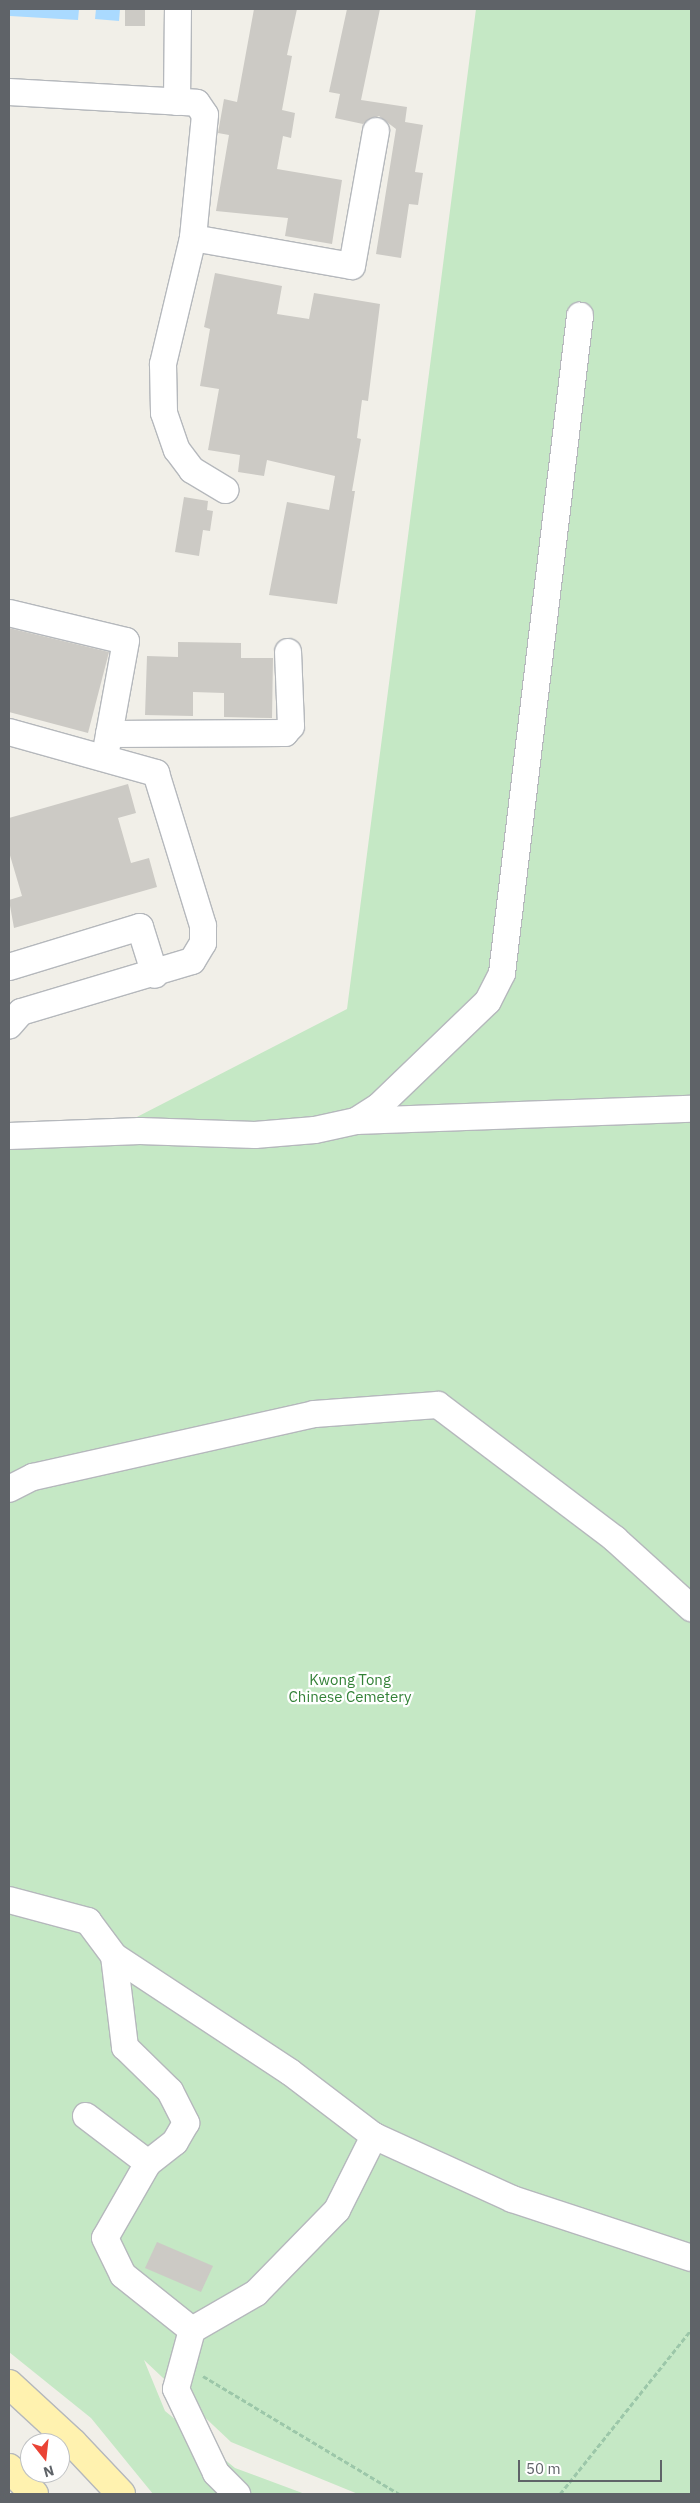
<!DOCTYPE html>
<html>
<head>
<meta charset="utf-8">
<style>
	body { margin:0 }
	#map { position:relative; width:700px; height:2503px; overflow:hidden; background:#f1efe8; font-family:"IBM Plex Sans",sans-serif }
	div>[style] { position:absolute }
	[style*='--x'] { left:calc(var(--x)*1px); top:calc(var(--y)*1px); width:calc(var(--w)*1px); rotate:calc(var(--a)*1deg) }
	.green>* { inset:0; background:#c5e8c5 }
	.water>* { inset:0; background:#aadaff }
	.building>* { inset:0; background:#cccac5 }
	.path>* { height:3px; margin-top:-1.5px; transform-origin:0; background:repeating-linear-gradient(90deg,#9cc7a9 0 5px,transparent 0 7.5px) }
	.roads { filter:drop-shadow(1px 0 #b5b8bc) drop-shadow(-1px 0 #b5b8bc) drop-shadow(0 1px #b5b8bc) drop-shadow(0 -1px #b5b8bc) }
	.minor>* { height:26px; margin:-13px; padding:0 13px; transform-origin:13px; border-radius:13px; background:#fff }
	.major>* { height:28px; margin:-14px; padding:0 14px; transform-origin:14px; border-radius:14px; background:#fff2af }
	span { translate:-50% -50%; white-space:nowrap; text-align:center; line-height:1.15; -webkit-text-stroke:4.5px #fff; paint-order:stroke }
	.park-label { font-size:15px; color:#348238 }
	.frame { position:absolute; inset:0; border:10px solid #5f6368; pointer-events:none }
	.north { position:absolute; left:20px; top:2433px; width:50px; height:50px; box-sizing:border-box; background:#fff; border:1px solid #bfc1c3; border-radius:50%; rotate:164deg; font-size:14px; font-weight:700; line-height:20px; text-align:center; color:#5f6368 }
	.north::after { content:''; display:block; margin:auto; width:18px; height:22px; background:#ea4335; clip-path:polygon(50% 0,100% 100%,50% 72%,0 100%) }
	.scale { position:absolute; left:518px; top:2460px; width:144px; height:22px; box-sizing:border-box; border:2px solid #5f6368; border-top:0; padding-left:6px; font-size:15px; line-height:18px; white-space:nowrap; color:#5f6368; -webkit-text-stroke:4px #fff; paint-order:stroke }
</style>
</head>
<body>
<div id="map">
	<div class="green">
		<i style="clip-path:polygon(476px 9px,691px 9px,691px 2494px,358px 2494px,231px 2442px,144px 2360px,165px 2411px,235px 2468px,305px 2494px,153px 2494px,91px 2418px,9px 2352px,9px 1144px,133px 1119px,347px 1009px)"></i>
	</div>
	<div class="water">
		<i style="clip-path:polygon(10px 9px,79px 9px,78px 20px,10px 16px)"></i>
		<i style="clip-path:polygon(96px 9px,120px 9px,119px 21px,95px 19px)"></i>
	</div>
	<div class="building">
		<i style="clip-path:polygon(125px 9px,145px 9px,145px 26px,125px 26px)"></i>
		<i style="clip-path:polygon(254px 9px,297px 9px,287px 55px,292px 56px,282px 110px,295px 113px,291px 138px,283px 136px,277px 169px,342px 180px,332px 244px,285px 236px,288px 218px,216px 211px,229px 135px,218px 133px,224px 99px,237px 102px)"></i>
		<i style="clip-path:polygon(347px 9px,380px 9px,361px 100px,407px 107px,405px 122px,423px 125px,415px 172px,423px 173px,418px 205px,409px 204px,401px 258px,376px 254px,396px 129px,379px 116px,363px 124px,335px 118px,340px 94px,329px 92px)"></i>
		<i style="clip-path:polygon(215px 273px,282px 286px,277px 314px,309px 319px,314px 293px,380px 304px,368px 401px,362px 400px,357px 438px,361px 439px,352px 491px,355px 491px,337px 604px,269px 595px,287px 502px,329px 510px,335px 476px,267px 460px,264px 476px,238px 472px,240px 455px,208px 450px,219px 389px,200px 386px,210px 329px,204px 327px)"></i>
		<i style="clip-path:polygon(184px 497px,208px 501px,207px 510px,213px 511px,210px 531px,203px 530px,199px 556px,175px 552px)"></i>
		<i style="clip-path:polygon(9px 628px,109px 652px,88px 733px,9px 712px)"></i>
		<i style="clip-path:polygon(178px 642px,241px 643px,241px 658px,273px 658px,272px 718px,224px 717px,224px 693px,193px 692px,193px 716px,145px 715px,147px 656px,178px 657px)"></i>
		<i style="clip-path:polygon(128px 784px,136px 813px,118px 818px,131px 863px,149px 858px,157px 887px,14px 928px,9px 900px,22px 896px,9px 852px,9px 818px)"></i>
		<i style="clip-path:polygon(157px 2242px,213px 2266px,201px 2292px,145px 2268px)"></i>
	</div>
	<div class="path">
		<i style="--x:203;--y:2376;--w:229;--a:31"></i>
		<i style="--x:560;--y:2494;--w:210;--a:-51.4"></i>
	</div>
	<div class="roads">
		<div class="minor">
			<i style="--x:9;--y:92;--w:188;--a:3.3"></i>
			<i style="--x:197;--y:103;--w:14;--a:56"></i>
			<i style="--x:205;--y:115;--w:124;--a:95.6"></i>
			<i style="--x:193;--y:238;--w:161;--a:10"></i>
			<i style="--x:352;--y:266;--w:137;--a:-79.9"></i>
			<i style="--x:177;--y:102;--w:93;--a:-89.4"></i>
			<i style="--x:193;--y:238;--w:130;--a:103.4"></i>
			<i style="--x:163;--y:364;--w:49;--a:88.8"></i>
			<i style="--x:164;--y:413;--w:39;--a:71"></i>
			<i style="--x:177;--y:450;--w:25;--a:53"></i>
			<i style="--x:192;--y:470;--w:39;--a:31"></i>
			<i style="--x:9;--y:613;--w:120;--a:13.5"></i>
			<i style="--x:126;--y:641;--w:112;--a:100.3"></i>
			<i style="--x:9;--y:732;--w:153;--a:15.6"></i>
			<i style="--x:156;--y:773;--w:160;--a:72.9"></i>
			<i style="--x:203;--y:926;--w:17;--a:90"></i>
			<i style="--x:203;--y:943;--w:21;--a:121"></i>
			<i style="--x:192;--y:961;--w:178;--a:163.4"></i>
			<i style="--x:21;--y:1012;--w:18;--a:131"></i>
			<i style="--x:109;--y:734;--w:176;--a:-0.3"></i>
			<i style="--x:285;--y:733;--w:9;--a:-49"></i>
			<i style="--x:291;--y:726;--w:74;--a:-92.3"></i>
			<i style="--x:9;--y:967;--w:137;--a:-17"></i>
			<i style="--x:140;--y:927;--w:50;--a:72.6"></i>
			<i style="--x:356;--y:1121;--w:27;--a:-33"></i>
			<i style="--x:379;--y:1106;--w:151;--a:-43.9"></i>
			<i style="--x:488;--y:1001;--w:31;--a:-63"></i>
			<i style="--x:502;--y:973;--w:662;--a:-83.23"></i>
			<i style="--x:9;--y:1136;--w:131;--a:-2.2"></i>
			<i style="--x:140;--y:1131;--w:115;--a:2"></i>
			<i style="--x:255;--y:1135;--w:60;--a:-4.8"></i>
			<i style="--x:315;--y:1130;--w:42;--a:-12.4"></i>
			<i style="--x:356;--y:1121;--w:335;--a:-2.1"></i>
			<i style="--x:9;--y:1489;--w:27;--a:-27"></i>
			<i style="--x:33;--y:1477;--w:288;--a:-12.6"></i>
			<i style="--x:314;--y:1414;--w:124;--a:-4.2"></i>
			<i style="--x:438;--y:1405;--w:222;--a:37.1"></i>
			<i style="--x:615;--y:1539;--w:103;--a:42.2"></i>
			<i style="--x:9;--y:1900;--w:82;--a:14.9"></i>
			<i style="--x:88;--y:1921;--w:44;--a:53.4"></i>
			<i style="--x:114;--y:1956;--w:211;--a:33.4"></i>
			<i style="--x:290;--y:2072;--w:106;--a:37.3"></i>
			<i style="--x:374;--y:2136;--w:152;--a:24.5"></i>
			<i style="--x:512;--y:2199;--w:188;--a:18.2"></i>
			<i style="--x:114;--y:1956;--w:92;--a:83.1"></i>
			<i style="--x:125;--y:2047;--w:63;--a:44.4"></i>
			<i style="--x:170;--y:2091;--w:36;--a:63"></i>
			<i style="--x:186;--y:2123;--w:22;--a:120"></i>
			<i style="--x:175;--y:2142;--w:34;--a:142"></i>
			<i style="--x:86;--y:2116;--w:78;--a:37.2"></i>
			<i style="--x:148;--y:2163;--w:86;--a:119.8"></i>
			<i style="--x:105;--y:2238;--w:41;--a:64.1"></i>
			<i style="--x:123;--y:2275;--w:88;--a:38.6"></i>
			<i style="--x:192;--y:2330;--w:61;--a:105.2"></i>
			<i style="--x:176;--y:2389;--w:93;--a:64.5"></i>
			<i style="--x:216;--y:2473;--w:30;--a:45"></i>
			<i style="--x:192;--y:2330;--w:74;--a:-30"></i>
			<i style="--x:256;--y:2293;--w:116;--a:-45.7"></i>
			<i style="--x:337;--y:2210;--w:83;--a:-63.4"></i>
		</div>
		<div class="major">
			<i style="--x:9;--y:2384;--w:87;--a:42.7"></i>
			<i style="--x:73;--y:2443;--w:70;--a:46.7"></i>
			<i style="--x:9;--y:2468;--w:36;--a:46"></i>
		</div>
	</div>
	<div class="park-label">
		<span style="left:350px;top:1688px">Kwong Tong<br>Chinese Cemetery</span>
	</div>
	<div class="frame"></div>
	<div class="north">N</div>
	<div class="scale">50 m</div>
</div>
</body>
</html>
